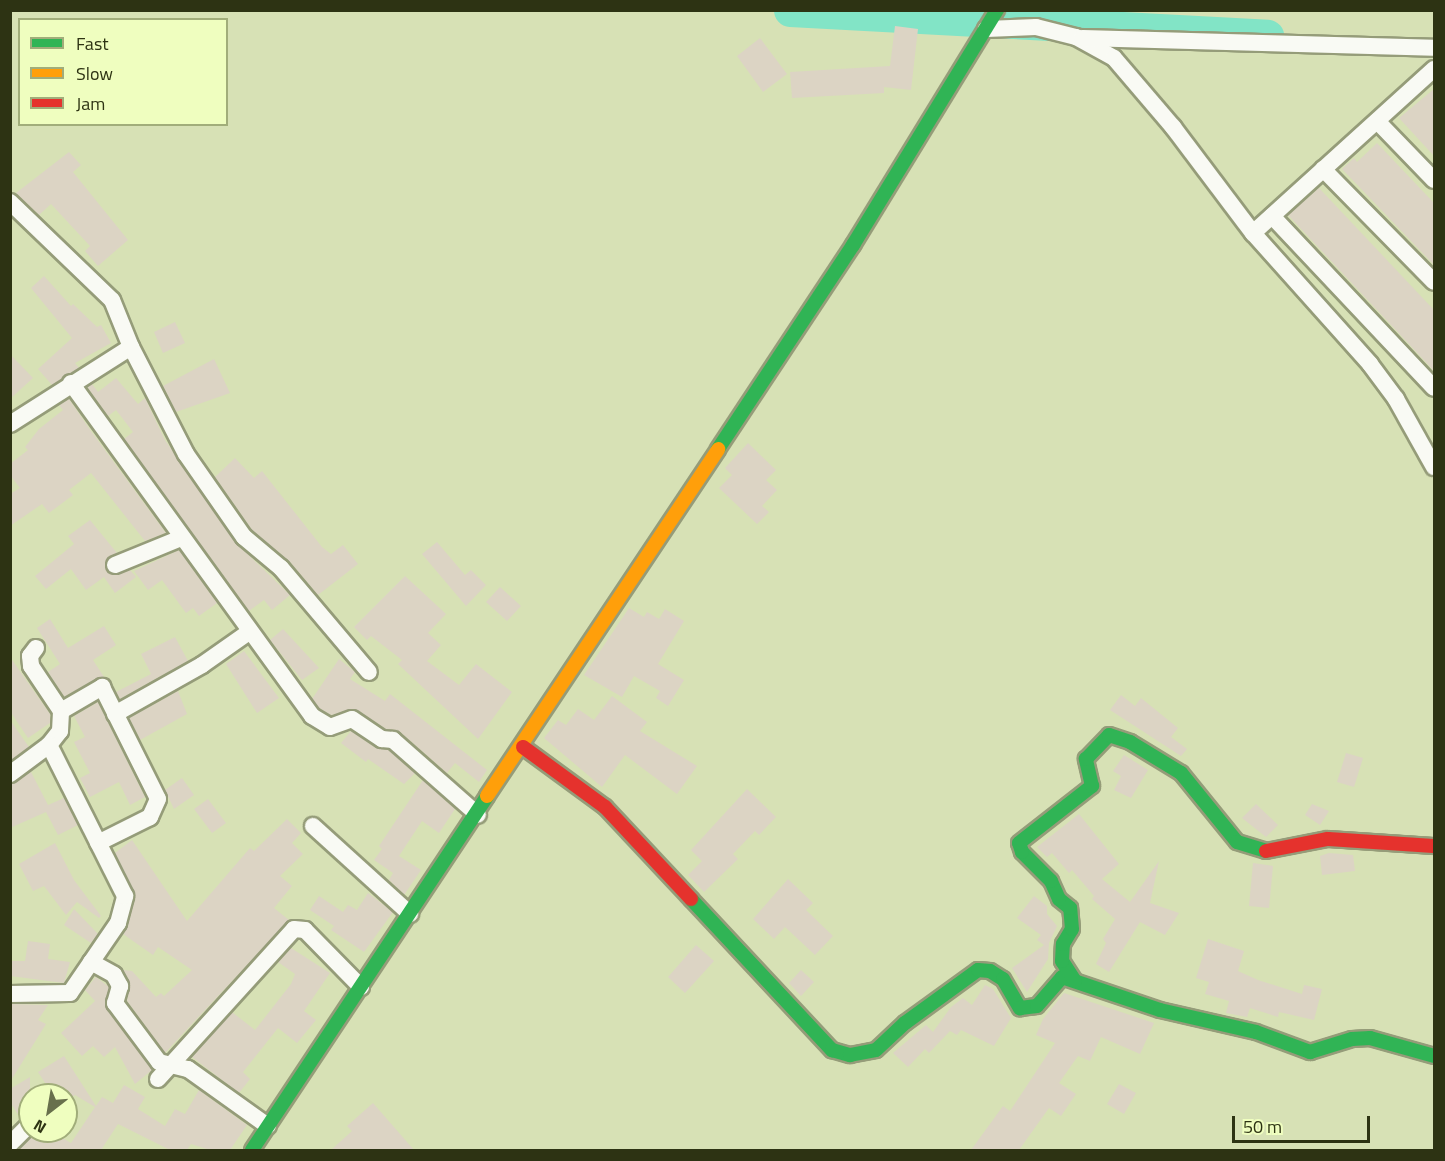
<!DOCTYPE html>
<html>
<head>
<meta charset="utf-8">
<style>
	body { margin:0 }
	#map { position:relative; width:1445px; height:1161px; overflow:hidden; background:#d7e1b5; font-family:"Titillium Web",sans-serif }
	div>[style] { position:absolute }
	[style*='--x'] { left:calc(var(--x)*1px); top:calc(var(--y)*1px); width:calc(var(--w)*1px); rotate:calc(var(--a)*1deg) }
	.river>* { height:33px; margin:-16.5px; padding:0 16.5px; transform-origin:16.5px; border-radius:16.5px; background:#82e4c6 }
	.building>* { inset:0; background:#dcd4c4 }
	.roads { filter:drop-shadow(2px 0 #959c79) drop-shadow(-2px 0 #959c79) drop-shadow(0 2px #959c79) drop-shadow(0 -2px #959c79) }
	.street>* { height:16px; margin:-8px; padding:0 8px; transform-origin:8px; border-radius:8px; background:#f9faf4 }
	.fast>* { height:14px; margin:-7px; padding:0 7px; transform-origin:7px; border-radius:7px; background:#30b455 }
	.slow>* { height:14px; margin:-7px; padding:0 7px; transform-origin:7px; border-radius:7px; background:#ff9f0a }
	.jam>* { height:14px; margin:-7px; padding:0 7px; transform-origin:7px; border-radius:7px; background:#e5322d }
	span { translate:-50% -50%; white-space:nowrap; text-align:center; line-height:1.15; -webkit-text-stroke:6px #effebf; paint-order:stroke }
	.frame { position:absolute; inset:0; border:12px solid #2d3313; pointer-events:none }
	.legend { position:absolute; left:18px; top:18px; width:210px; height:108px; box-sizing:border-box; background:#effebf; border:2px solid #a1ad7a; margin:0; padding:8px 10px; list-style:none; font-size:18px; color:#2d3313 }
	.legend li { display:flex; align-items:center; gap:12px; height:30px }
	.legend b { width:30px; border:2px solid #a1ad7a }
	.north { position:absolute; left:18px; top:1083px; width:60px; height:60px; box-sizing:border-box; background:#effebf; border:2px solid #a1ad7a; border-radius:50%; rotate:211deg; font-size:16px; font-weight:700; line-height:24px; text-align:center; color:#2d3313 }
	.north::after { content:''; display:block; margin:auto; width:21px; height:27px; background:#68704c; clip-path:polygon(50% 0,100% 100%,50% 72%,0 100%) }
	.scale { position:absolute; left:1232px; top:1116px; width:138px; height:27px; box-sizing:border-box; border:3px solid #2d3313; border-top:0; padding-left:8px; font-size:18px; line-height:21px; white-space:nowrap; color:#2d3313; -webkit-text-stroke:4px #effebf; paint-order:stroke }
</style>
</head>
<body>
<div id="map">
	<div class="river">
		<i style="--x:790;--y:10;--w:478;--a:3.1"></i>
	</div>
	<div class="building">
		<i style="clip-path:polygon(895px 26px,918px 29px,911px 90px,884px 87px,884px 93px,792px 98px,790px 72px,890px 66px)"></i>
		<i style="clip-path:polygon(760px 38px,787px 74px,763px 92px,737px 56px)"></i>
		<i style="clip-path:polygon(1434px 89px,1434px 156px,1399px 118px)"></i>
		<i style="clip-path:polygon(1377px 143px,1434px 203px,1434px 265px,1342px 169px,1354px 158px,1357px 162px)"></i>
		<i style="clip-path:polygon(69px 152px,81px 165px,73px 172px,128px 240px,98px 266px,85px 251px,90px 246px,51px 204px,39px 215px,16px 193px)"></i>
		<i style="clip-path:polygon(1319px 188px,1434px 310px,1434px 371px,1288px 215px)"></i>
		<i style="clip-path:polygon(44px 276px,71px 306px,73px 304px,97px 327px,101px 325px,111px 343px,75px 363px,79px 368px,52px 385px,38px 369px,72px 338px,31px 288px)"></i>
		<i style="clip-path:polygon(175px 322px,185px 343px,163px 353px,154px 332px)"></i>
		<i style="clip-path:polygon(10px 354px,33px 378px,10px 399px)"></i>
		<i style="clip-path:polygon(214px 359px,230px 393px,176px 412px,163px 386px)"></i>
		<i style="clip-path:polygon(116px 378px,138px 404px,145px 398px,165px 440px,236px 543px,290px 595px,272px 610px,264px 600px,249px 611px,124px 439px,133px 432px,116px 410px,108px 416px,87px 387px,92px 384px,98px 392px)"></i>
		<i style="clip-path:polygon(69px 399px,91px 431px,166px 533px,145px 541px,91px 473px,69px 490px,73px 495px,49px 513px,42px 504px,10px 526px,10px 494px,20px 488px,10px 475px,10px 464px,28px 450px,25px 447px,39px 429px,63px 410px,59px 405px)"></i>
		<i style="clip-path:polygon(748px 443px,776px 470px,766px 480px,777px 490px,762px 506px,769px 512px,757px 524px,719px 488px,732px 475px,725px 468px)"></i>
		<i style="clip-path:polygon(235px 458px,254px 478px,262px 471px,322px 547px,331px 554px,343px 545px,358px 564px,318px 595px,289px 561px,252px 530px,215px 477px)"></i>
		<i style="clip-path:polygon(90px 520px,117px 553px,106px 559px,108px 573px,118px 575px,130px 570px,136px 577px,115px 593px,104px 577px,86px 590px,71px 569px,46px 589px,35px 576px,74px 544px,68px 536px)"></i>
		<i style="clip-path:polygon(437px 542px,465px 575px,471px 570px,486px 585px,466px 606px,422px 554px)"></i>
		<i style="clip-path:polygon(179px 550px,217px 603px,199px 616px,193px 608px,186px 613px,162px 580px,148px 590px,134px 571px)"></i>
		<i style="clip-path:polygon(405px 576px,446px 614px,428px 633px,441px 645px,427px 661px,459px 685px,476px 664px,512px 692px,478px 739px,398px 664px,402px 660px,371px 636px,367px 640px,354px 627px)"></i>
		<i style="clip-path:polygon(500px 587px,521px 606px,507px 621px,486px 602px)"></i>
		<i style="clip-path:polygon(629px 608px,644px 617px,647px 612px,659px 619px,665px 609px,684px 621px,658px 664px,684px 680px,668px 706px,656px 698px,660px 691px,634px 676px,622px 697px,584px 675px)"></i>
		<i style="clip-path:polygon(50px 619px,68px 648px,104px 626px,116px 645px,93px 660px,104px 677px,64px 697px,48px 672px,60px 664px,37px 628px)"></i>
		<i style="clip-path:polygon(283px 629px,319px 668px,302px 680px,270px 640px)"></i>
		<i style="clip-path:polygon(175px 637px,188px 661px,120px 699px,116px 692px,151px 674px,141px 654px)"></i>
		<i style="clip-path:polygon(244px 651px,279px 698px,257px 713px,226px 664px)"></i>
		<i style="clip-path:polygon(10px 657px,50px 714px,50px 723px,28px 738px,10px 711px)"></i>
		<i style="clip-path:polygon(339px 659px,355px 672px,350px 679px,385px 701px,390px 694px,487px 770px,479px 782px,455px 763px,447px 773px,400px 732px,386px 729px,357px 710px,331px 715px,319px 708px,312px 699px)"></i>
		<i style="clip-path:polygon(178px 691px,187px 714px,140px 740px,129px 718px)"></i>
		<i style="clip-path:polygon(1121px 695px,1135px 706px,1141px 698px,1178px 728px,1171px 737px,1187px 749px,1181px 756px,1110px 710px)"></i>
		<i style="clip-path:polygon(612px 696px,647px 722px,640px 731px,697px 766px,677px 794px,625px 755px,602px 787px,544px 738px,558px 720px,566px 725px,578px 709px,594px 720px)"></i>
		<i style="clip-path:polygon(98px 702px,145px 797px,130px 805px,119px 782px,90px 797px,80px 778px,90px 773px,74px 742px,85px 737px,74px 716px)"></i>
		<i style="clip-path:polygon(10px 720px,29px 747px,10px 761px)"></i>
		<i style="clip-path:polygon(351px 731px,376px 748px,389px 750px,415px 773px,404px 784px,368px 759px,366px 762px,341px 743px)"></i>
		<i style="clip-path:polygon(1346px 753px,1363px 758px,1354px 787px,1337px 782px)"></i>
		<i style="clip-path:polygon(1124px 755px,1148px 770px,1131px 798px,1114px 790px,1121px 776px,1113px 771px)"></i>
		<i style="clip-path:polygon(31px 772px,48px 805px,64px 798px,78px 825px,58px 835px,46px 812px,10px 828px,10px 784px)"></i>
		<i style="clip-path:polygon(182px 778px,194px 795px,174px 809px,165px 790px)"></i>
		<i style="clip-path:polygon(423px 780px,455px 809px,439px 833px,422px 821px,399px 856px,421px 870px,404px 895px,389px 880px,393px 873px,374px 860px,382px 849px,379px 846px)"></i>
		<i style="clip-path:polygon(747px 789px,776px 817px,759px 835px,755px 831px,733px 854px,738px 859px,704px 892px,688px 875px,702px 861px,691px 850px)"></i>
		<i style="clip-path:polygon(208px 799px,226px 823px,212px 833px,194px 809px)"></i>
		<i style="clip-path:polygon(1256px 804px,1278px 825px,1266px 837px,1242px 818px)"></i>
		<i style="clip-path:polygon(1312px 804px,1329px 811px,1320px 825px,1305px 815px)"></i>
		<i style="clip-path:polygon(1079px 814px,1119px 864px,1102px 879px,1130px 902px,1159px 861px,1150px 903px,1179px 913px,1165px 935px,1140px 922px,1109px 972px,1096px 964px,1106px 943px,1103px 939px,1115px 919px,1092px 899px,1094px 896px,1072px 870px,1069px 873px,1052px 853px,1047px 857px,1037px 847px)"></i>
		<i style="clip-path:polygon(287px 819px,301px 833px,292px 843px,303px 854px,280px 876px,292px 886px,274px 908px,289px 920px,165px 1053px,127px 1001px,129px 982px,123px 970px,132px 971px,156px 997px,161px 993px,164px 996px,192px 970px,158px 947px,153px 955px,123px 934px,135px 898px,115px 853px,132px 840px,187px 921px,250px 848px,254px 851px)"></i>
		<i style="clip-path:polygon(55px 843px,74px 880px,101px 916px,99px 918px,77px 902px,66px 915px,44px 886px,33px 891px,19px 864px)"></i>
		<i style="clip-path:polygon(1329px 853px,1353px 855px,1355px 871px,1322px 875px,1320px 856px)"></i>
		<i style="clip-path:polygon(1253px 863px,1273px 866px,1269px 908px,1249px 906px)"></i>
		<i style="clip-path:polygon(788px 879px,813px 903px,806px 910px,833px 936px,815px 955px,785px 927px,774px 939px,753px 919px)"></i>
		<i style="clip-path:polygon(368px 893px,393px 912px,364px 952px,331px 930px,334px 926px,310px 910px,319px 896px,343px 912px,348px 905px,357px 910px)"></i>
		<i style="clip-path:polygon(1034px 896px,1047px 906px,1047px 914px,1057px 926px,1049px 943px,1048px 959px,1027px 992px,1012px 968px,1044px 945px,1037px 940px,1041px 935px,1017px 918px)"></i>
		<i style="clip-path:polygon(74px 909px,98px 934px,91px 943px,64px 925px)"></i>
		<i style="clip-path:polygon(1208px 939px,1244px 951px,1238px 971px,1258px 980px,1302px 994px,1304px 985px,1322px 989px,1314px 1020px,1279px 1012px,1278px 1017px,1250px 1008px,1247px 1017px,1226px 1013px,1229px 1001px,1205px 994px,1209px 982px,1196px 978px)"></i>
		<i style="clip-path:polygon(28px 941px,50px 944px,48px 959px,70px 962px,64px 983px,10px 976px,10px 961px,25px 961px)"></i>
		<i style="clip-path:polygon(696px 945px,714px 961px,685px 993px,668px 977px)"></i>
		<i style="clip-path:polygon(291px 948px,330px 973px,304px 1011px,316px 1020px,297px 1043px,278px 1028px,243px 1072px,250px 1079px,239px 1093px,192px 1057px,232px 1012px,255px 1030px,291px 984px,295px 974px,278px 962px)"></i>
		<i style="clip-path:polygon(801px 970px,814px 982px,801px 996px,789px 983px)"></i>
		<i style="clip-path:polygon(96px 977px,109px 987px,107px 1009px,152px 1070px,135px 1084px,115px 1047px,104px 1057px,93px 1046px,82px 1056px,61px 1033px,95px 1001px,85px 990px)"></i>
		<i style="clip-path:polygon(985px 985px,993px 989px,1011px 1018px,994px 1046px,961px 1030px,957px 1035px,950px 1031px,929px 1053px,925px 1049px,908px 1067px,893px 1053px,926px 1025px,933px 1032px,951px 1007px,963px 998px,972px 1005px)"></i>
		<i style="clip-path:polygon(1064px 993px,1154px 1023px,1140px 1054px,1101px 1037px,1090px 1061px,1078px 1056px,1059px 1083px,1076px 1094px,1061px 1116px,1049px 1108px,1019px 1150px,971px 1150px,1003px 1106px,1010px 1111px,1055px 1043px,1036px 1035px,1043px 1019px)"></i>
		<i style="clip-path:polygon(10px 1004px,48px 1005px,38px 1020px,46px 1024px,10px 1082px)"></i>
		<i style="clip-path:polygon(64px 1056px,96px 1106px,102px 1097px,113px 1103px,124px 1085px,145px 1097px,138px 1109px,165px 1126px,175px 1109px,185px 1114px,199px 1090px,247px 1125px,230px 1150px,210px 1150px,191px 1144px,187px 1150px,170px 1150px,118px 1124px,101px 1150px,18px 1150px,38px 1131px,50px 1131px,71px 1143px,95px 1107px,75px 1095px,66px 1101px,66px 1095px,53px 1095px,38px 1072px)"></i>
		<i style="clip-path:polygon(30px 1077px,30px 1114px,21px 1119px,10px 1102px,10px 1089px)"></i>
		<i style="clip-path:polygon(1119px 1084px,1136px 1093px,1124px 1114px,1107px 1104px)"></i>
		<i style="clip-path:polygon(373px 1103px,414px 1150px,331px 1150px,352px 1131px,347px 1126px)"></i>
	</div>
	<div class="roads">
		<div class="street">
			<i style="--x:986;--y:29;--w:50;--a:-2.3"></i>
			<i style="--x:1036;--y:27;--w:41;--a:14"></i>
			<i style="--x:1076;--y:37;--w:43;--a:28.9"></i>
			<i style="--x:1114;--y:58;--w:91;--a:49.5"></i>
			<i style="--x:1173;--y:127;--w:133;--a:53"></i>
			<i style="--x:1253;--y:233;--w:176;--a:48.2"></i>
			<i style="--x:1370;--y:364;--w:44;--a:53.4"></i>
			<i style="--x:1396;--y:399;--w:78;--a:60.8"></i>
			<i style="--x:1082;--y:38;--w:352;--a:1.6"></i>
			<i style="--x:1377;--y:121;--w:82;--a:46"></i>
			<i style="--x:1323;--y:169;--w:158;--a:45.5"></i>
			<i style="--x:10;--y:202;--w:141;--a:43.9"></i>
			<i style="--x:112;--y:300;--w:51;--a:68"></i>
			<i style="--x:131;--y:347;--w:143;--a:147.5"></i>
			<i style="--x:1272;--y:216;--w:236;--a:46.7"></i>
			<i style="--x:1253;--y:233;--w:244;--a:-42.2"></i>
			<i style="--x:131;--y:347;--w:120;--a:62.8"></i>
			<i style="--x:186;--y:454;--w:101;--a:55.1"></i>
			<i style="--x:244;--y:537;--w:48;--a:40"></i>
			<i style="--x:281;--y:568;--w:136;--a:49.8"></i>
			<i style="--x:71;--y:383;--w:411;--a:54.1"></i>
			<i style="--x:312;--y:716;--w:21;--a:31"></i>
			<i style="--x:330;--y:727;--w:23;--a:-20"></i>
			<i style="--x:352;--y:719;--w:36;--a:34"></i>
			<i style="--x:382;--y:739;--w:11;--a:5"></i>
			<i style="--x:393;--y:740;--w:113;--a:41.4"></i>
			<i style="--x:115;--y:565;--w:71;--a:-22.2"></i>
			<i style="--x:36;--y:648;--w:10;--a:127"></i>
			<i style="--x:30;--y:656;--w:10;--a:84"></i>
			<i style="--x:31;--y:666;--w:54;--a:56.3"></i>
			<i style="--x:115;--y:714;--w:100;--a:-29.4"></i>
			<i style="--x:202;--y:665;--w:57;--a:-35.1"></i>
			<i style="--x:10;--y:774;--w:49;--a:-36.6"></i>
			<i style="--x:49;--y:745;--w:18;--a:-52"></i>
			<i style="--x:60;--y:731;--w:20;--a:-87"></i>
			<i style="--x:61;--y:711;--w:48;--a:-30.3"></i>
			<i style="--x:102;--y:687;--w:125;--a:63.4"></i>
			<i style="--x:158;--y:799;--w:20;--a:114"></i>
			<i style="--x:150;--y:817;--w:58;--a:153.4"></i>
			<i style="--x:313;--y:826;--w:131;--a:42.2"></i>
			<i style="--x:91;--y:962;--w:26;--a:29"></i>
			<i style="--x:114;--y:975;--w:13;--a:61"></i>
			<i style="--x:120;--y:986;--w:18;--a:106"></i>
			<i style="--x:115;--y:1003;--w:74;--a:53.3"></i>
			<i style="--x:159;--y:1062;--w:30;--a:14"></i>
			<i style="--x:188;--y:1069;--w:98;--a:35.5"></i>
			<i style="--x:10;--y:994;--w:60;--a:-1"></i>
			<i style="--x:70;--y:993;--w:85;--a:-55.6"></i>
			<i style="--x:118;--y:923;--w:28;--a:-75"></i>
			<i style="--x:125;--y:896;--w:169;--a:-116.7"></i>
			<i style="--x:158;--y:1079;--w:202;--a:-47.8"></i>
			<i style="--x:294;--y:929;--w:11;--a:5"></i>
			<i style="--x:305;--y:930;--w:80;--a:45.5"></i>
			<i style="--x:10;--y:1144;--w:28;--a:-45"></i>
		</div>
		<div class="fast">
			<i style="--x:718;--y:449;--w:245;--a:-56.5"></i>
			<i style="--x:853;--y:245;--w:276;--a:-58.5"></i>
			<i style="--x:691;--y:899;--w:207;--a:47"></i>
			<i style="--x:832;--y:1050;--w:19;--a:16"></i>
			<i style="--x:850;--y:1055;--w:26;--a:-11"></i>
			<i style="--x:876;--y:1050;--w:40;--a:-43"></i>
			<i style="--x:905;--y:1023;--w:90;--a:-36"></i>
			<i style="--x:978;--y:970;--w:12;--a:5"></i>
			<i style="--x:990;--y:971;--w:15;--a:32"></i>
			<i style="--x:1003;--y:979;--w:34;--a:60"></i>
			<i style="--x:1020;--y:1008;--w:17;--a:-7"></i>
			<i style="--x:1037;--y:1006;--w:38;--a:-49"></i>
			<i style="--x:1062;--y:977;--w:103;--a:18.6"></i>
			<i style="--x:1160;--y:1010;--w:98;--a:12.9"></i>
			<i style="--x:1256;--y:1032;--w:58;--a:20.3"></i>
			<i style="--x:1310;--y:1052;--w:44;--a:-17.2"></i>
			<i style="--x:1352;--y:1039;--w:18;--a:-3"></i>
			<i style="--x:1370;--y:1038;--w:66;--a:15.7"></i>
			<i style="--x:1075;--y:981;--w:24;--a:-123"></i>
			<i style="--x:1062;--y:961;--w:17;--a:-87"></i>
			<i style="--x:1063;--y:944;--w:17;--a:-59"></i>
			<i style="--x:1072;--y:929;--w:21;--a:-95"></i>
			<i style="--x:1070;--y:908;--w:14;--a:-141"></i>
			<i style="--x:1059;--y:899;--w:20;--a:-114"></i>
			<i style="--x:1051;--y:881;--w:41;--a:-135"></i>
			<i style="--x:1022;--y:852;--w:9;--a:-108"></i>
			<i style="--x:1019;--y:843;--w:93;--a:-38"></i>
			<i style="--x:1092;--y:786;--w:28;--a:-103"></i>
			<i style="--x:1086;--y:759;--w:33;--a:-46"></i>
			<i style="--x:1109;--y:735;--w:22;--a:18"></i>
			<i style="--x:1130;--y:742;--w:60;--a:31.3"></i>
			<i style="--x:1181;--y:773;--w:89;--a:50.9"></i>
			<i style="--x:1237;--y:842;--w:30;--a:17"></i>
			<i style="--x:252;--y:1150;--w:425;--a:-56.4"></i>
		</div>
		<div class="slow">
			<i style="--x:487;--y:796;--w:417;--a:-56.3"></i>
		</div>
		<div class="jam">
			<i style="--x:523;--y:747;--w:102;--a:36.2"></i>
			<i style="--x:605;--y:807;--w:126;--a:46.9"></i>
			<i style="--x:1266;--y:851;--w:63;--a:-11"></i>
			<i style="--x:1328;--y:839;--w:106;--a:3.8"></i>
		</div>
	</div>
	<div class="frame"></div>
	<ul class="legend">
	<li><b style="height:8px;background:#30b455"></b>Fast</li>
	<li><b style="height:8px;background:#ff9f0a"></b>Slow</li>
	<li><b style="height:8px;background:#e5322d"></b>Jam</li>
	</ul>
	<div class="north">N</div>
	<div class="scale">50 m</div>
</div>
</body>
</html>
